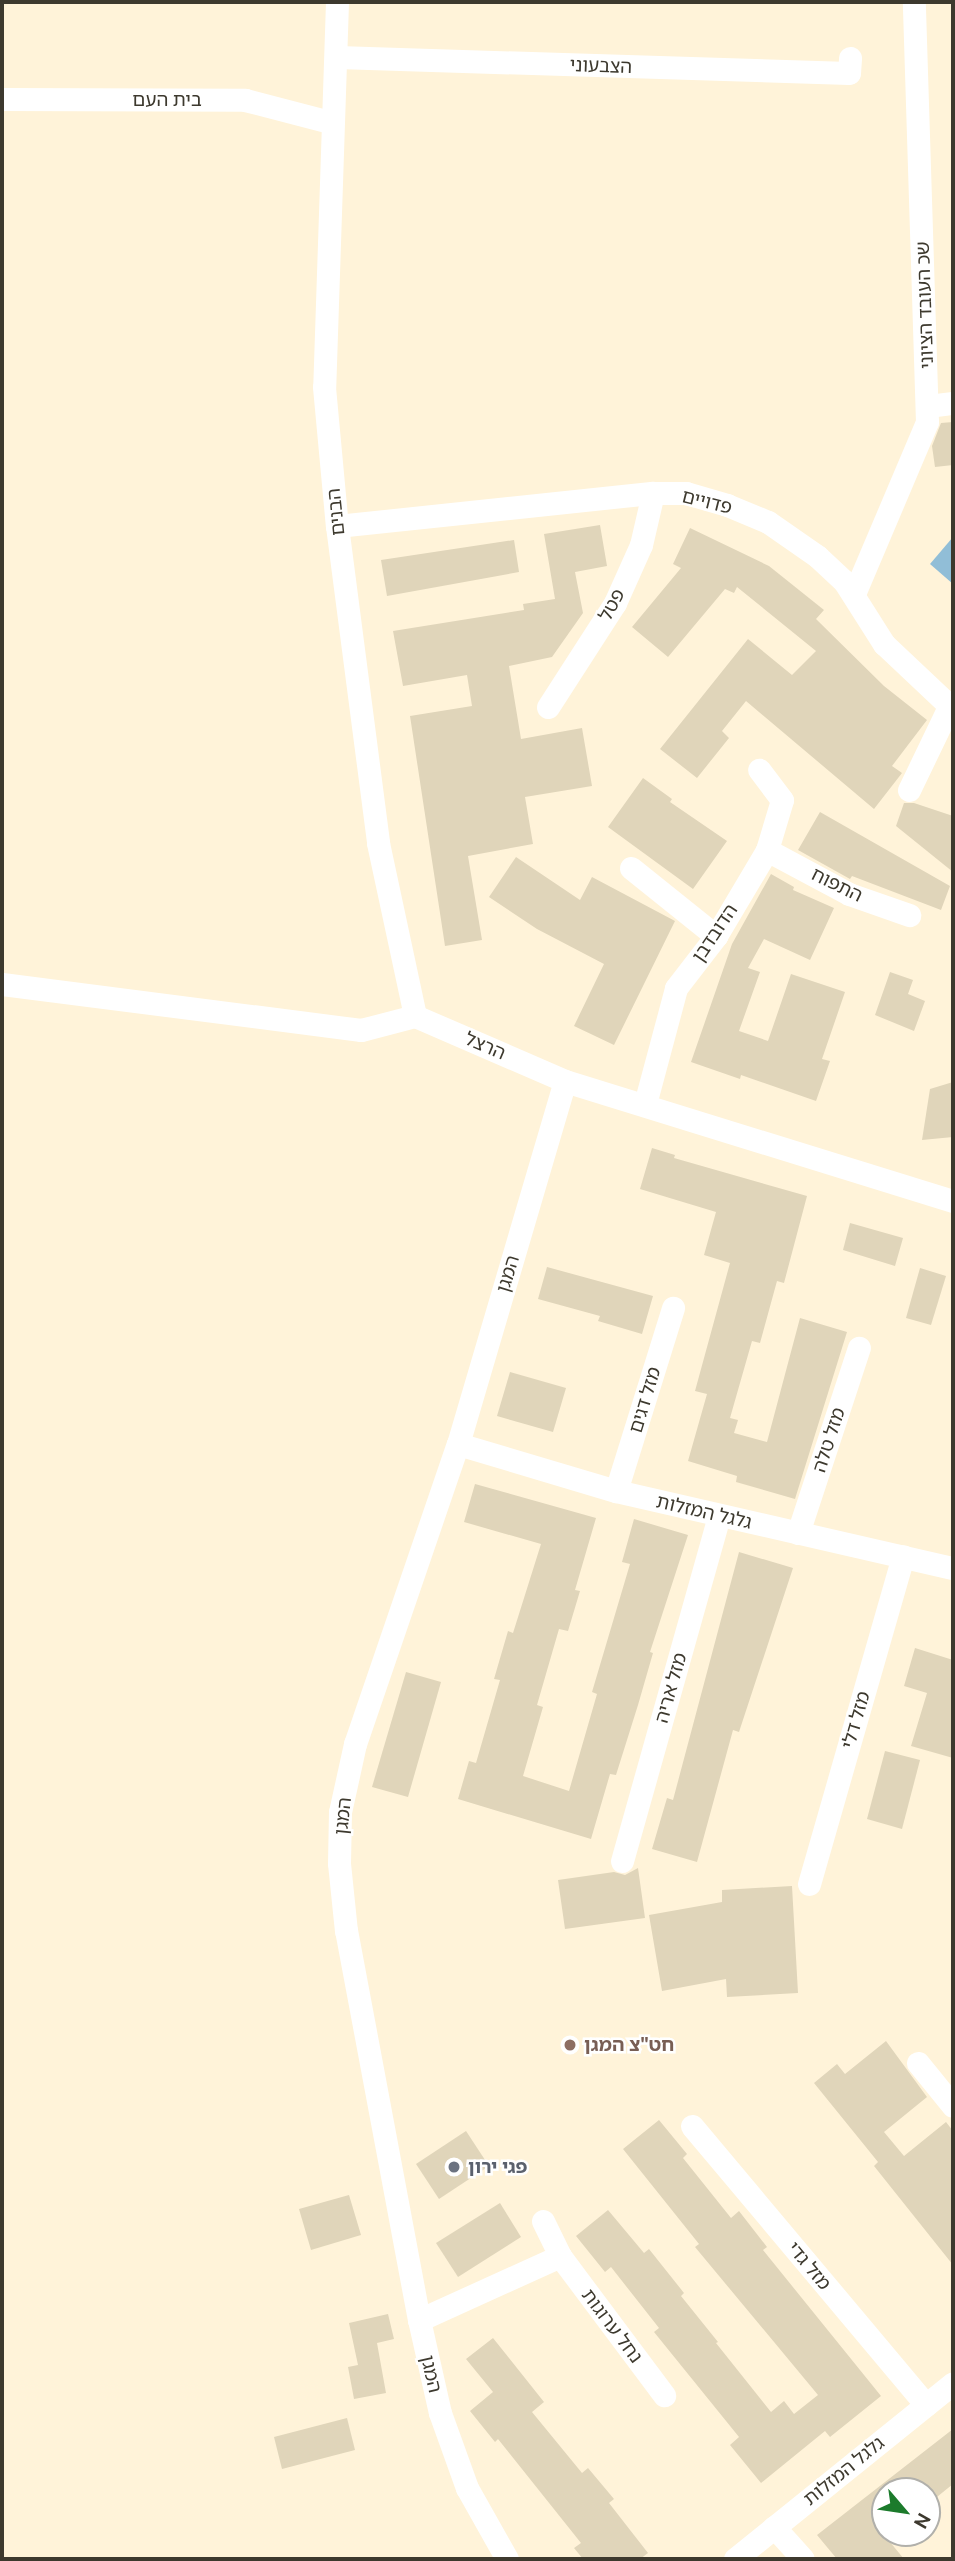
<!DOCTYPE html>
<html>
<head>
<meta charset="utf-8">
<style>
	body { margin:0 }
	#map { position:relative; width:955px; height:2561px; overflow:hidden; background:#fff3d9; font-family:Ubuntu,"Noto Sans Hebrew",sans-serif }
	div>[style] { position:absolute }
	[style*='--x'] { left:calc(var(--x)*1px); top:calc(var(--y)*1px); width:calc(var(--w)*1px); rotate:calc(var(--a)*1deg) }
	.water>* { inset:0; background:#91bed7 }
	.building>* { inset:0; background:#e0d5ba }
	.minor>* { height:23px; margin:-11.5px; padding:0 11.5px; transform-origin:11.5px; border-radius:11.5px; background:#fff }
	.dots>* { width:19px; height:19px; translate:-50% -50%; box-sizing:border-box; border:4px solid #fff; border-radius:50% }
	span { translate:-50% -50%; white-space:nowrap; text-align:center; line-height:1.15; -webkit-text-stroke:5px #fff; paint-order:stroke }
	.street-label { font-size:19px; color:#3d392e }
	.education-label { font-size:19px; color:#785e54; font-weight:700 }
	.left { translate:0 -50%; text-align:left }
	.worship-label { font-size:19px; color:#5b616d; font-weight:700 }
	.frame { position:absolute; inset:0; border:4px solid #3d392e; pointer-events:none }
	.north { position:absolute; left:871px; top:2477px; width:70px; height:70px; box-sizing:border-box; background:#fff; border:2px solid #b1b0ab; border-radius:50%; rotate:119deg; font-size:19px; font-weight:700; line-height:28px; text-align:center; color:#3d392e }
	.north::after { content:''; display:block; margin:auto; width:24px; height:32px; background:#1c7b2c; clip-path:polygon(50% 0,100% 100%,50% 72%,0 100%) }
</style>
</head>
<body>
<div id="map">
	<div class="water">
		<i style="clip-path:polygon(953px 537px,953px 584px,930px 564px)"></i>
	</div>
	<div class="building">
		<i style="clip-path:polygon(953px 422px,953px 465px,935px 467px,932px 446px,941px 423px)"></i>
		<i style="clip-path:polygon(600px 525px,607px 566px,575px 572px,583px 613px,552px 657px,509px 666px,521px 739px,582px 728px,592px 786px,525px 797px,533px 844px,468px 856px,482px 940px,445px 946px,410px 716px,472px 706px,467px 675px,403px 686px,393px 631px,524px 610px,523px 604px,555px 599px,544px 534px)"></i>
		<i style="clip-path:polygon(690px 528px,769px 566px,824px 610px,816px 619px,884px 686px,927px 720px,892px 766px,902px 773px,874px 809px,746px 701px,722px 731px,729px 738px,697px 778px,660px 749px,748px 639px,792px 675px,816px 651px,737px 587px,734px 593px,725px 589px,668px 657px,632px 627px,681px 568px,673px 564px)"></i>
		<i style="clip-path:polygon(514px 540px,519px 572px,387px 596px,381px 560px)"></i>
		<i style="clip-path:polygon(643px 778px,672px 799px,670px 802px,727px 841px,693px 889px,608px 827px)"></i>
		<i style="clip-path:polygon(904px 803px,914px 803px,953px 816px,953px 872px,896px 826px)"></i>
		<i style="clip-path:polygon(820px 812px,950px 886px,941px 910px,852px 876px,850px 879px,798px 850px)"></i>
		<i style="clip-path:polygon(516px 857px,580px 900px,592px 877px,675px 921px,614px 1045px,574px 1026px,604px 964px,537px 929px,489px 897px)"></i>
		<i style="clip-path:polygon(771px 874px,794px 887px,793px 890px,834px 908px,810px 960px,764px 939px,748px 968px,760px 972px,739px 1031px,768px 1041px,791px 974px,845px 992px,822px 1059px,830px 1061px,816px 1101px,741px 1075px,740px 1079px,691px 1062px,732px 944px)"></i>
		<i style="clip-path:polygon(890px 972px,913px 980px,908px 994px,925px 1001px,914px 1031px,875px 1015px)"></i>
		<i style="clip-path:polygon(953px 1082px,953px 1137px,922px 1140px,930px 1089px)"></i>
		<i style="clip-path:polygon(652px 1148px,675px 1155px,674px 1158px,807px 1196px,784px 1283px,777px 1281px,760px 1343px,752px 1341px,730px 1418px,738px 1420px,734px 1433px,767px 1442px,800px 1318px,847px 1332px,795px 1499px,736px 1482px,737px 1476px,688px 1461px,707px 1394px,695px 1391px,730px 1263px,704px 1255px,716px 1212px,640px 1189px)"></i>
		<i style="clip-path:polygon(850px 1223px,903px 1238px,895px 1266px,843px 1250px)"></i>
		<i style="clip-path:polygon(547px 1267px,653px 1296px,642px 1334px,598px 1321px,600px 1316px,538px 1299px)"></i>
		<i style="clip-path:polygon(920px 1268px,946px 1276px,931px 1325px,906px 1318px)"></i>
		<i style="clip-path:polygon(510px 1372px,566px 1388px,553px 1432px,497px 1416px)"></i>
		<i style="clip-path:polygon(475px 1484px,596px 1518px,575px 1590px,580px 1591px,568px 1631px,559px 1629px,537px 1705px,543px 1707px,523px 1776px,569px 1791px,597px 1694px,592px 1692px,630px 1564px,622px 1562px,634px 1519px,688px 1535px,650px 1652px,653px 1653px,638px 1705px,616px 1775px,610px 1774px,591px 1839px,458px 1799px,469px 1761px,476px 1763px,500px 1680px,494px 1679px,508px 1631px,513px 1633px,541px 1544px,464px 1522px)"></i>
		<i style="clip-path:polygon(739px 1552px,793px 1568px,739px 1732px,733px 1730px,697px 1862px,652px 1849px,667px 1798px,673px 1800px)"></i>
		<i style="clip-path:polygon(915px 1648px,953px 1660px,953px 1758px,911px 1746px,927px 1693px,904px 1686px)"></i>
		<i style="clip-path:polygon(406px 1672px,441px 1682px,408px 1797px,372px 1787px)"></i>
		<i style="clip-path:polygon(885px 1751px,920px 1760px,902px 1829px,867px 1819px)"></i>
		<i style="clip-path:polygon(638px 1868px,645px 1918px,565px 1929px,558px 1880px,614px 1872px,625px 1875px)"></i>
		<i style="clip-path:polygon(792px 1886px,798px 1993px,727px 1997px,726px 1979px,662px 1991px,649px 1915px,722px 1902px,722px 1890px)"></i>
		<i style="clip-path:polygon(886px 2041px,927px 2097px,884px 2132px,904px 2156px,946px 2122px,953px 2131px,953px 2265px,874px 2166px,878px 2162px,814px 2083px,837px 2064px,845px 2074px)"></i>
		<i style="clip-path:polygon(659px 2120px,687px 2154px,683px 2158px,731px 2218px,739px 2211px,767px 2247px,763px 2250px,881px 2396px,830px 2437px,825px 2431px,761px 2483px,730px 2445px,739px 2437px,654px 2332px,659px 2328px,611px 2267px,605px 2272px,576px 2236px,608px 2210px,644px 2253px,649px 2249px,684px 2293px,681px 2296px,718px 2342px,716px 2343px,771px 2412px,784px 2401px,794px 2414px,818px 2395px,695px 2247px,699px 2244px,623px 2149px)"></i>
		<i style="clip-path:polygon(466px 2131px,489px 2166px,439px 2199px,416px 2164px)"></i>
		<i style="clip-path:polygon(349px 2195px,361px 2235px,311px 2250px,299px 2209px)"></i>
		<i style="clip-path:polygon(500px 2203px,521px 2237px,458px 2277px,436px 2243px)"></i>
		<i style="clip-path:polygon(388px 2314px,394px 2339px,377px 2343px,386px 2393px,354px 2399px,348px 2367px,358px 2365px,349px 2323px)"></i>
		<i style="clip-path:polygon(493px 2338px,544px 2402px,532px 2412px,582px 2473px,588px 2468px,614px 2499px,609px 2503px,648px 2553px,640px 2559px,583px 2559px,574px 2548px,581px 2543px,498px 2439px,495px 2442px,470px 2411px,493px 2392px,466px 2359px)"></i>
		<i style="clip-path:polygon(347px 2418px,355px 2450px,282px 2469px,274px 2437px)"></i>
		<i style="clip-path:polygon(953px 2429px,953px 2484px,927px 2505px,927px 2491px,885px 2491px,885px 2536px,904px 2559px,837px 2559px,817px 2535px)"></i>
	</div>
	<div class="minor">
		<i style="--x:337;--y:2;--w:385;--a:91.9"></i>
		<i style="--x:324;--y:387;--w:140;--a:84.7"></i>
		<i style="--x:337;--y:526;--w:320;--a:82.6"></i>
		<i style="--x:378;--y:843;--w:177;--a:77.9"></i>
		<i style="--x:337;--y:57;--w:512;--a:1.79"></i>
		<i style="--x:849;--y:73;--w:15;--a:-86"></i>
		<i style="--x:2;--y:99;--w:243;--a:0.2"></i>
		<i style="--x:245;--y:100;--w:88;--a:14.5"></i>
		<i style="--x:928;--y:406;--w:25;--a:-7"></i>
		<i style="--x:337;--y:526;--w:318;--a:-6"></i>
		<i style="--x:653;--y:493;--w:33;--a:0"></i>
		<i style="--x:686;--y:493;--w:43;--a:16.3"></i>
		<i style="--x:727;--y:505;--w:44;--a:22.5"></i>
		<i style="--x:768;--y:522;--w:60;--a:34.8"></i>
		<i style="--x:817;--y:556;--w:37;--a:43"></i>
		<i style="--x:844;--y:581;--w:75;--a:57.6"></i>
		<i style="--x:884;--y:644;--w:95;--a:43.3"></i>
		<i style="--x:854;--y:594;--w:187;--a:-67"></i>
		<i style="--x:927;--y:422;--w:420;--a:-91.8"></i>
		<i style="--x:548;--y:707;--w:124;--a:-57.2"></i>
		<i style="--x:615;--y:603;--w:64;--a:-65.9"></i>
		<i style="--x:641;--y:545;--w:53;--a:-77"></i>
		<i style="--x:909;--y:790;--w:92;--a:-64.3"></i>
		<i style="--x:767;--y:850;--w:93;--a:28.2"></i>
		<i style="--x:849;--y:894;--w:64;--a:19.3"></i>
		<i style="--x:631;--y:868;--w:109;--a:38.7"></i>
		<i style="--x:2;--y:984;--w:362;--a:7.3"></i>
		<i style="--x:361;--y:1030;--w:56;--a:-14.5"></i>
		<i style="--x:415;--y:1016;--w:163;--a:23.4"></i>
		<i style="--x:565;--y:1081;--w:406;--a:17.2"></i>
		<i style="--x:645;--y:1104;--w:120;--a:-75"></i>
		<i style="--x:676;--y:988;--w:66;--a:-52.4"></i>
		<i style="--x:716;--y:936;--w:100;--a:-59.3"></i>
		<i style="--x:767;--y:850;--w:52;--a:-73.3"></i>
		<i style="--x:782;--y:800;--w:38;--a:-127"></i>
		<i style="--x:458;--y:1444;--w:165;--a:16.6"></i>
		<i style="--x:616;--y:1491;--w:346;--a:12.9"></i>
		<i style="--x:616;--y:1491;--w:192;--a:-72.7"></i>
		<i style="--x:798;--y:1533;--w:195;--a:-71.8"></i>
		<i style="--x:622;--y:1861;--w:358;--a:-74.3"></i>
		<i style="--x:809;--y:1884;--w:341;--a:-74"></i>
		<i style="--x:918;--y:2063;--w:55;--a:50.9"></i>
		<i style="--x:692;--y:2126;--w:364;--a:50"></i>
		<i style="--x:543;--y:2221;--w:39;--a:64"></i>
		<i style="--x:419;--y:2320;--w:155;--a:-24.4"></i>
		<i style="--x:560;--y:2256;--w:174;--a:53.2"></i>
		<i style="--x:774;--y:2527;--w:43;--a:47.8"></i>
		<i style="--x:507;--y:2559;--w:81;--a:-119.4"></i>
		<i style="--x:467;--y:2488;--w:80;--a:-109.8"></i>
		<i style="--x:440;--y:2413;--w:95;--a:-102.7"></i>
		<i style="--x:419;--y:2320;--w:396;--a:-100.6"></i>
		<i style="--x:346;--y:1931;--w:68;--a:-95.9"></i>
		<i style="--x:339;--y:1863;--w:51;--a:-88.9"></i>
		<i style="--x:340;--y:1812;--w:70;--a:-77.6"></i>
		<i style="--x:355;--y:1744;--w:317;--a:-71.1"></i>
		<i style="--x:458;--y:1444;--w:378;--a:-73.6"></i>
		<i style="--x:735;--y:2559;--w:280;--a:-38.9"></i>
	</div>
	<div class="dots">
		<i style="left:570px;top:2045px;background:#8d6e63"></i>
		<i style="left:454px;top:2167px;background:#6b7280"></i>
	</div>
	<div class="street-label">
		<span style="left:601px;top:66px;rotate:2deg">הצבעוני</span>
		<span style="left:167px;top:100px">בית העם</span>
		<span style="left:925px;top:305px;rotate:-92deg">שכ העובד הציוני</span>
		<span style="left:707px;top:502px;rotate:14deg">פדויים</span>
		<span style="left:336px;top:512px;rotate:-96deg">הבנים</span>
		<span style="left:612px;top:605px;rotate:-61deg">פטל</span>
		<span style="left:837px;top:885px;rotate:26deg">התפוח</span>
		<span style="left:715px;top:933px;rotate:-56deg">הדובדבן</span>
		<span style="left:485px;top:1046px;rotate:23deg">הרצל</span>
		<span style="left:508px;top:1274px;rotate:-73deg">המגן</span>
		<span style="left:645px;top:1400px;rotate:-73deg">מזל דגים</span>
		<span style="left:829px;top:1440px;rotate:-72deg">מזל טלה</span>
		<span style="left:704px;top:1512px;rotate:13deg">גלגל המזלות</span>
		<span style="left:671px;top:1688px;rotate:-74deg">מזל אריה</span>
		<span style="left:856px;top:1720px;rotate:-74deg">מזל דלי</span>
		<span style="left:343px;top:1816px;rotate:-84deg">המגן</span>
		<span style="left:809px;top:2266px;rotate:50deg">מזל גדי</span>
		<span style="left:612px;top:2326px;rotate:53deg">נחל ערוגות</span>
		<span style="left:431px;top:2374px;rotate:77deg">המגן</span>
		<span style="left:844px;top:2471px;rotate:-39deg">גלגל המזלות</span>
	</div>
	<div class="education-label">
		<span class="left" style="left:584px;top:2045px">חט"צ המגן</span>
	</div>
	<div class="worship-label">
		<span class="left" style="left:468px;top:2167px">פגי ירון</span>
	</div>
	<div class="frame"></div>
	<div class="north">N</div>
</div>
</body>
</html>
